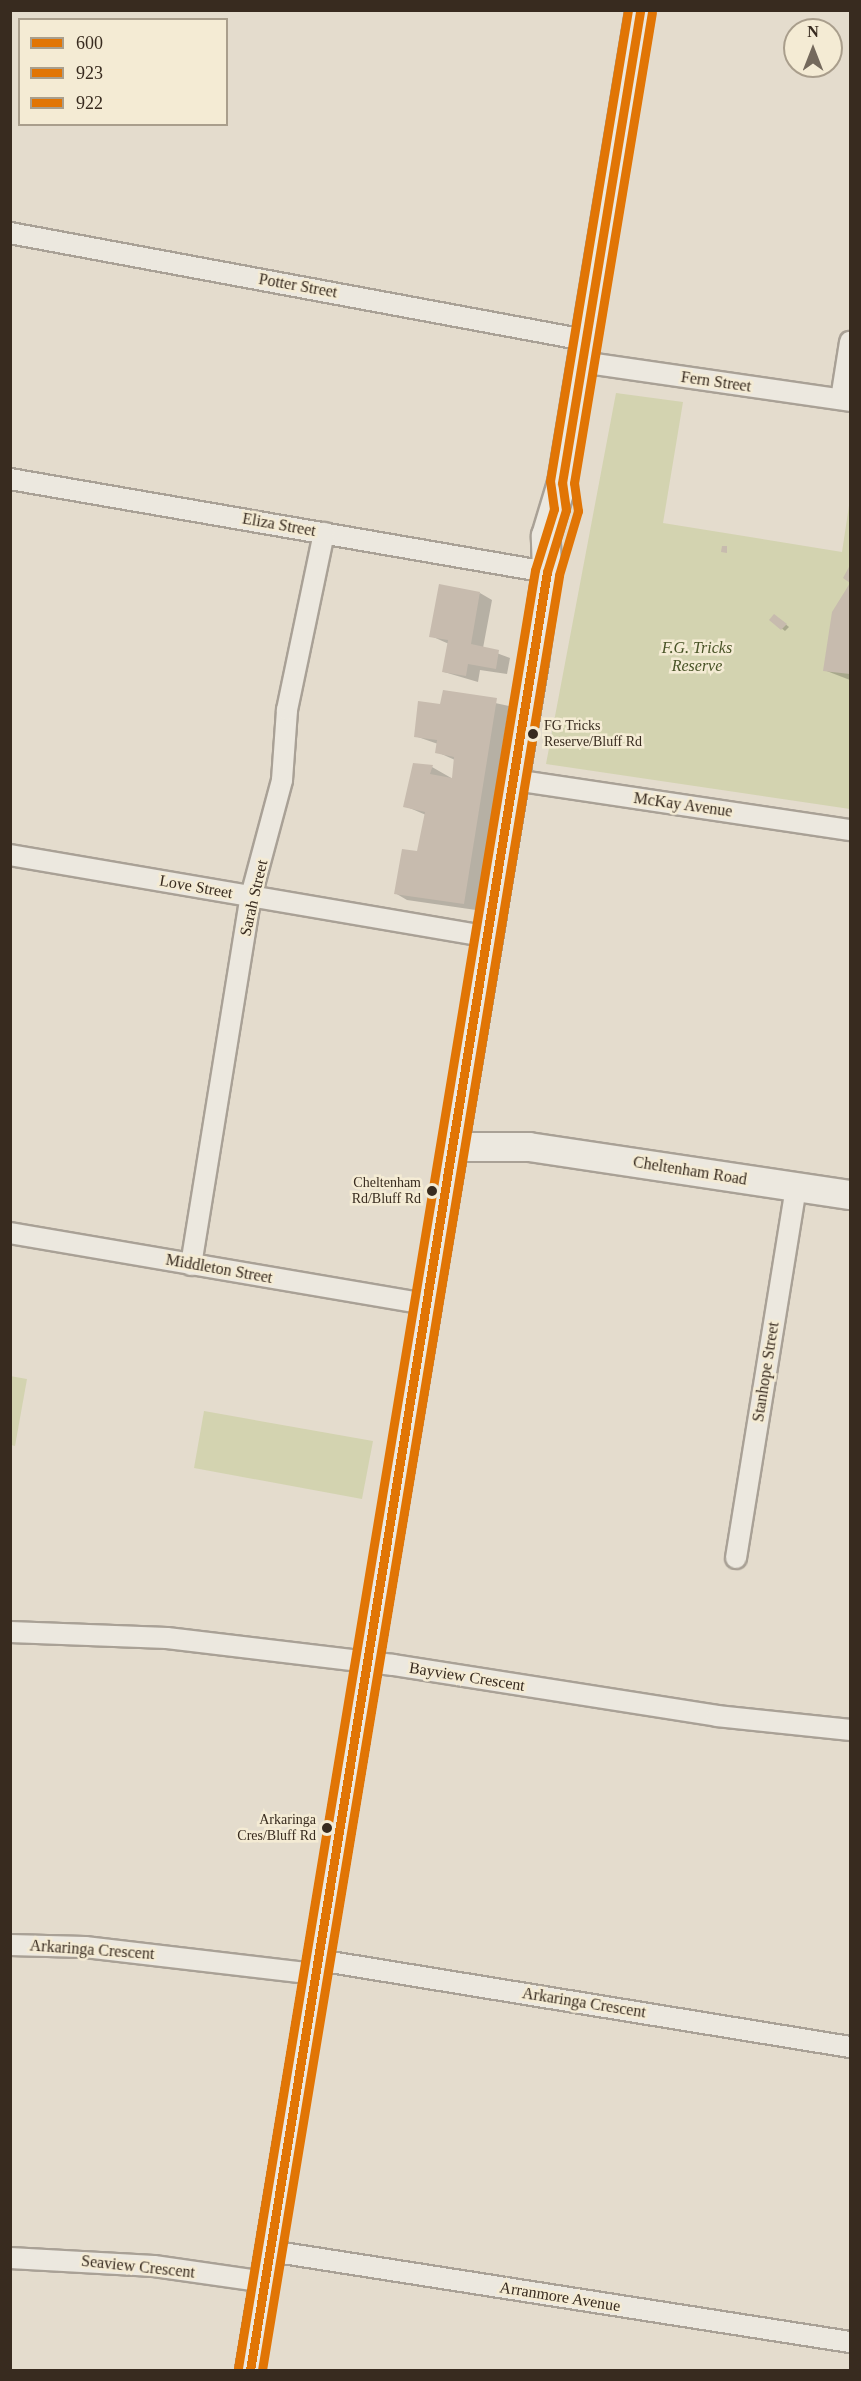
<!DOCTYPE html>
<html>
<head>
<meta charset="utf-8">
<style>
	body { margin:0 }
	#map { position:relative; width:861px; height:2381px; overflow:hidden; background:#e4dccd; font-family:Georgia,serif }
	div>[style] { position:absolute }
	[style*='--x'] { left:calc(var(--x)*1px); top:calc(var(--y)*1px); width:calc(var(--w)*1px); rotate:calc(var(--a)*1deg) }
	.green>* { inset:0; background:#d3d3b0 }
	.shadow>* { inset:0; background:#0003 }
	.building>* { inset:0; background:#c7bbae }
	.roads { filter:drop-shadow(2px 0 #a9a196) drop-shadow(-2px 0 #a9a196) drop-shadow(0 2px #a9a196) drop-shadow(0 -2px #a9a196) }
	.street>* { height:20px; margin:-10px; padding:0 10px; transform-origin:10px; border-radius:10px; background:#ece8df }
	.secondary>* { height:28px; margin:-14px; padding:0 14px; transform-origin:14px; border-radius:14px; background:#ece8df }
	.bus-1>* { height:9px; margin:-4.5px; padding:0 4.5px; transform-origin:4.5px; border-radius:4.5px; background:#e17505 }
	.bus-2>* { height:9px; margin:-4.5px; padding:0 4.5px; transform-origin:4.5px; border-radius:4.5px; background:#e17505 }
	.bus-3>* { height:9px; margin:-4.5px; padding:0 4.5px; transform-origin:4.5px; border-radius:4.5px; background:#e17505 }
	.dots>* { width:16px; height:16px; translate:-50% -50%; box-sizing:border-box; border:3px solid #f4ebd4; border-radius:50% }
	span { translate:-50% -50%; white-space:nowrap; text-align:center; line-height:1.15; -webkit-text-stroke:5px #f4ebd4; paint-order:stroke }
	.bus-label { font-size:14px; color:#382b1f }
	.left { translate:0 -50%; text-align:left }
	.right { translate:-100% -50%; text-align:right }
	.street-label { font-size:16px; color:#382b1f }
	.park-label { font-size:16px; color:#485326; font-style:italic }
	.frame { position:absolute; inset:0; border:12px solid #382b1f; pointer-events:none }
	.legend { position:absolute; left:18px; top:18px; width:210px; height:108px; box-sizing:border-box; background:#f4ebd4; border:2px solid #a99e8c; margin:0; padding:8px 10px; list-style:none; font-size:18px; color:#382b1f }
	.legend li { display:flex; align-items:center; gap:12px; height:30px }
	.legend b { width:30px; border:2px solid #a99e8c }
	.north { position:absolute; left:783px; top:18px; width:60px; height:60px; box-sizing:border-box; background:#f4ebd4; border:2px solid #a99e8c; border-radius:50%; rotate:0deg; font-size:16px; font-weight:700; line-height:24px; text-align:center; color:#382b1f }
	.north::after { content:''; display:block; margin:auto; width:21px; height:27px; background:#74695c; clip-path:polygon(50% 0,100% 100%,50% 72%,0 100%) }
</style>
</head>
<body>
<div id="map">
	<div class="green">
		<i style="clip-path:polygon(616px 393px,683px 402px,663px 523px,842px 552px,850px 499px,850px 809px,546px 764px)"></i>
		<i style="clip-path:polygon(10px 1376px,27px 1379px,15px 1446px,11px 1445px)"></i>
		<i style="clip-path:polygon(204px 1411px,373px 1441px,362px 1499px,194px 1468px)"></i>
	</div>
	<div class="shadow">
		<i style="clip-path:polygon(850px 585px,850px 680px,824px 670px,834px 613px)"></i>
		<i style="clip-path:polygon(480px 593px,492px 600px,483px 648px,510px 658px,507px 674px,480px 670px,478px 682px,444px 672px,449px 644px,431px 636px)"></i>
		<i style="clip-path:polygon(778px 618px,789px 627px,785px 631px,771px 620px)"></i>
		<i style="clip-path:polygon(444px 692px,509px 706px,476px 910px,407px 900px,395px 893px,418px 853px,426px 815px,405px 806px,432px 767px,453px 779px,455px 760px,437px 752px,438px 744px,415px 736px,441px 706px)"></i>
	</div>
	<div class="building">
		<i style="clip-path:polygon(722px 546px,727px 546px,727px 553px,721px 552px)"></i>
		<i style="clip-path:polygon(850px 565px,850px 674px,823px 671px,832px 612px,850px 583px,843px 578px)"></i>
		<i style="clip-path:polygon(439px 584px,480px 592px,471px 644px,499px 650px,496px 669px,468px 664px,466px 676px,442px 672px,448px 640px,429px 637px)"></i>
		<i style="clip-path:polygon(774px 614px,787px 624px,781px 630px,769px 620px)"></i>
		<i style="clip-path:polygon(443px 690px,497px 698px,464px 904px,394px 894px,402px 849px,417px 851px,425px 812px,403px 807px,413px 763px,433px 765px,430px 774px,452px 778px,454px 757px,435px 753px,437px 740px,414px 737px,418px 701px,440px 704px)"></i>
	</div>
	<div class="roads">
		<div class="street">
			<i style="--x:10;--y:233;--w:585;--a:10.54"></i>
			<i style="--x:581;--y:362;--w:272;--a:8.2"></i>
			<i style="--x:841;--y:399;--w:58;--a:-81"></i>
			<i style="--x:10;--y:479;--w:545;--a:9.83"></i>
			<i style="--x:515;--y:780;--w:339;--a:8.5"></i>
			<i style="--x:10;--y:855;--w:485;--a:9.7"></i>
			<i style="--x:10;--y:1233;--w:423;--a:9.7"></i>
			<i style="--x:191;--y:1265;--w:374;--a:-80.8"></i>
			<i style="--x:251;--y:896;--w:120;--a:-75"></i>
			<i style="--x:282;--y:780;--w:70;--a:-85.9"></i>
			<i style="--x:287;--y:710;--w:181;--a:-78.2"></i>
			<i style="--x:736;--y:1558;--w:376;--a:-80.8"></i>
			<i style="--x:10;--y:1632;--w:157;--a:2.2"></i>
			<i style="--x:167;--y:1638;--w:228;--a:6.8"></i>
			<i style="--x:393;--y:1665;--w:328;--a:8.9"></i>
			<i style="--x:717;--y:1716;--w:134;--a:6"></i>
			<i style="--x:10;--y:1945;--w:75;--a:1.5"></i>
			<i style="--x:85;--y:1947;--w:233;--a:6.7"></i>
			<i style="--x:318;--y:1960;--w:539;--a:9.29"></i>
			<i style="--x:270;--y:2251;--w:587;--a:8.92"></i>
			<i style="--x:10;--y:2258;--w:144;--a:3.2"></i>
			<i style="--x:154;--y:2266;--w:112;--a:8.2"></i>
		</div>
		<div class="secondary">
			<i style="--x:453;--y:1147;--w:76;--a:0"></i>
			<i style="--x:529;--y:1147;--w:325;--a:8.5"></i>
			<i style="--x:250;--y:2370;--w:1732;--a:-80.56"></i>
			<i style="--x:534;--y:661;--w:90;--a:-81.7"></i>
			<i style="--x:547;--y:572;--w:36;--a:-92"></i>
			<i style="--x:546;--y:536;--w:55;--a:-73.2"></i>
			<i style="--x:562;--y:483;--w:479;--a:-80.6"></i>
		</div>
	</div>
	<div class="bus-1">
		<i style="--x:250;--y:2370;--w:1822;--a:-80.62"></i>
		<i style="--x:547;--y:572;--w:65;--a:-73"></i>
		<i style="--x:566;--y:510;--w:27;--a:-98"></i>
		<i style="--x:562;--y:483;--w:479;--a:-80.6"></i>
	</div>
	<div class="bus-2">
		<i style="--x:262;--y:2370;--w:1819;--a:-80.6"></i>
		<i style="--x:559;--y:575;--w:67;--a:-73.5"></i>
		<i style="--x:578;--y:511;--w:28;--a:-98"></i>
		<i style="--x:574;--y:483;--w:477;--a:-80.6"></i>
	</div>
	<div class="bus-3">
		<i style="--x:238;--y:2368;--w:1822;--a:-80.62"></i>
		<i style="--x:535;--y:570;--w:64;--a:-72.7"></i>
		<i style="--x:554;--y:509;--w:28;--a:-98"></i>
		<i style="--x:550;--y:481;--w:477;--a:-80.6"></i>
	</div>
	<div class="dots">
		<i style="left:533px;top:734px;background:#382b1f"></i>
		<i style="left:432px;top:1191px;background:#382b1f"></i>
		<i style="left:327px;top:1828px;background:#382b1f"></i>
	</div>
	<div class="bus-label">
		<span class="left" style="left:544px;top:734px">FG Tricks<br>Reserve/Bluff Rd</span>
		<span class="right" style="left:421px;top:1191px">Cheltenham<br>Rd/Bluff Rd</span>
		<span class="right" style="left:316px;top:1828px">Arkaringa<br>Cres/Bluff Rd</span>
	</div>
	<div class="street-label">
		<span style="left:298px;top:286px;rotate:10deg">Potter Street</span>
		<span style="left:716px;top:382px;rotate:8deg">Fern Street</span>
		<span style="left:279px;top:525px;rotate:10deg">Eliza Street</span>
		<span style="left:683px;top:805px;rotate:8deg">McKay Avenue</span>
		<span style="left:196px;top:887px;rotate:10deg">Love Street</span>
		<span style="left:254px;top:898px;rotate:-77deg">Sarah Street</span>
		<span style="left:690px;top:1171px;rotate:9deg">Cheltenham Road</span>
		<span style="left:219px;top:1269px;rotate:10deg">Middleton Street</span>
		<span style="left:766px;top:1372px;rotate:-81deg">Stanhope Street</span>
		<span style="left:467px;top:1677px;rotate:9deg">Bayview Crescent</span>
		<span style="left:92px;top:1950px;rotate:4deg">Arkaringa Crescent</span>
		<span style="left:584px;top:2003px;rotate:9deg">Arkaringa Crescent</span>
		<span style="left:138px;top:2267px;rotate:6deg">Seaview Crescent</span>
		<span style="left:560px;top:2297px;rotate:9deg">Arranmore Avenue</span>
	</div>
	<div class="park-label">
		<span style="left:697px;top:657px">F.G. Tricks<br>Reserve</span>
	</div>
	<div class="frame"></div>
	<ul class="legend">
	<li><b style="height:8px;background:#e17505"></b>600</li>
	<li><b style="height:8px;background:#e17505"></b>923</li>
	<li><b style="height:8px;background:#e17505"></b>922</li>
	</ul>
	<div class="north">N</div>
</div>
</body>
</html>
